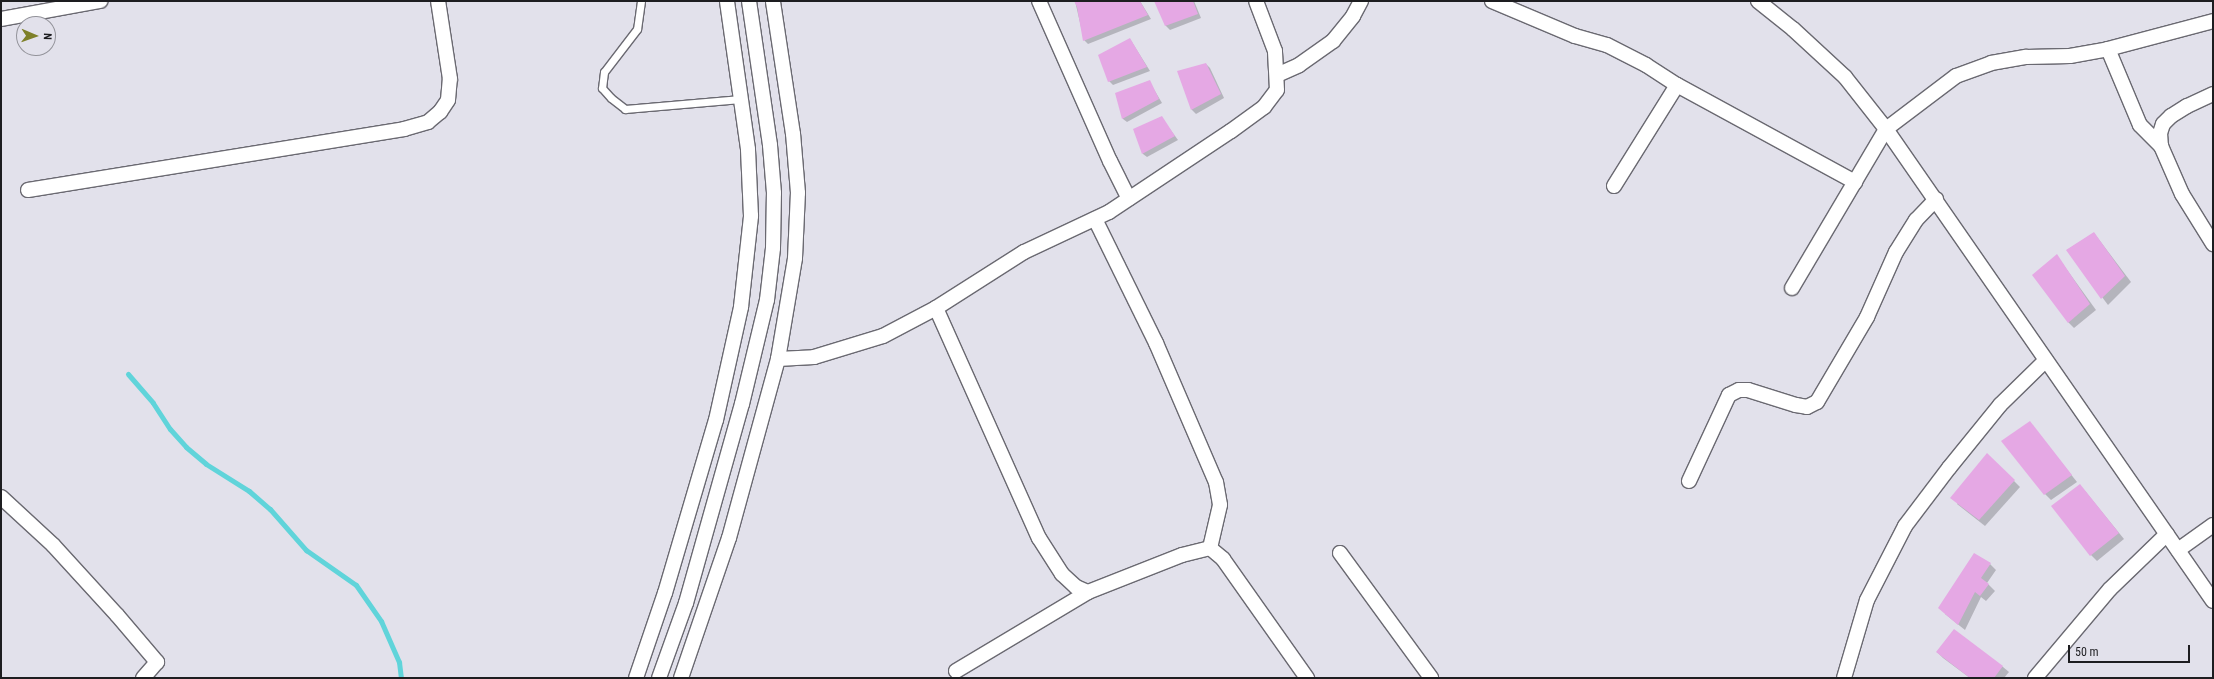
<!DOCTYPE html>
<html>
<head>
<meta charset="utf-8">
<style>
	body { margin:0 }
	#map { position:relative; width:2214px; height:679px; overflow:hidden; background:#e2e1eb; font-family:"Roboto Condensed",sans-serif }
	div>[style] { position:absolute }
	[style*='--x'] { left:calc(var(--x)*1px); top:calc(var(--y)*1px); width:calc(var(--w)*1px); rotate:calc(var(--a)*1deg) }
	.shadow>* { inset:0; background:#0003 }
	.stream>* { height:5px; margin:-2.5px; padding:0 2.5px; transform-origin:2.5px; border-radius:2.5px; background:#60d4da }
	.building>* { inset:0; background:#e5a8e4 }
	.roads { filter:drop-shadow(1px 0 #6a6971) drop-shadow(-1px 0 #6a6971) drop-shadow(0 1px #6a6971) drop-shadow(0 -1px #6a6971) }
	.lane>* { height:7px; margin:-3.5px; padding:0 3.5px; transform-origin:3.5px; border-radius:3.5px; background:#fff }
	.street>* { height:14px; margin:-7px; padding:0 7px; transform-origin:7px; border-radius:7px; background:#fff }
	span { translate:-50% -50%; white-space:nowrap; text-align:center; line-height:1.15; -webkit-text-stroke:3px #e2e1eb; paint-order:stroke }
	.frame { position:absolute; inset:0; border:2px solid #1d1d20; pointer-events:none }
	.north { position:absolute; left:16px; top:16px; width:40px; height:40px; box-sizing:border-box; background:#e2e1eb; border:1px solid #93939a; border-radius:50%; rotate:92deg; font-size:11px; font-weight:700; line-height:16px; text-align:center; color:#1d1d20 }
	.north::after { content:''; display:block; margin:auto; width:14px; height:18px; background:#7e8029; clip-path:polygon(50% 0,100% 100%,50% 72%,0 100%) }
	.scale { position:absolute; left:2068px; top:645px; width:122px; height:18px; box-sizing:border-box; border:2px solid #1d1d20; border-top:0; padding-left:5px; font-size:12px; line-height:14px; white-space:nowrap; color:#1d1d20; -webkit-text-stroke:3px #e2e1eb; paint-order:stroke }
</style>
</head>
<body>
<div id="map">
	<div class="shadow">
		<i style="clip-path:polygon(1075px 1px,1140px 1px,1151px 19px,1088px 44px,1084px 40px)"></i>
		<i style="clip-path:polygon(1155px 1px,1194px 1px,1201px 18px,1170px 30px,1166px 26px)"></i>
		<i style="clip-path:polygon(1130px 39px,1150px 71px,1113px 85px,1109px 81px)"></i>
		<i style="clip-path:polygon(1206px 64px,1210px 68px,1224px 98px,1196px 114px,1192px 110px,1178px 72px)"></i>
		<i style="clip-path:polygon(1149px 81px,1162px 103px,1127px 122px,1123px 119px,1116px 94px)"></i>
		<i style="clip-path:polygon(1161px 117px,1178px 140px,1147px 157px,1143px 154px,1134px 130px)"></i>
		<i style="clip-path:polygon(2094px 233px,2131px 282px,2108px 305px,2067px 250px)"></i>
		<i style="clip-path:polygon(2057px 256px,2096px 310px,2074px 328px,2068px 322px)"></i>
		<i style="clip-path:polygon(2030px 423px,2077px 482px,2051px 500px,2045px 494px)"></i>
		<i style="clip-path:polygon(1987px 454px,2020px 487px,1985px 526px,1957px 504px)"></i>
		<i style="clip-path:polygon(2085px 491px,2124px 539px,2097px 561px,2091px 555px)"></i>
		<i style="clip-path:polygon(1990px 564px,1996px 570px,1987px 583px,1995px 591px,1986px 601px,1981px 597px,1965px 630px,1945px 614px)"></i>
		<i style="clip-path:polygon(1954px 630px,2003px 667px,2009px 672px,2004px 678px,1970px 678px,1943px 658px,1937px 652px)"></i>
	</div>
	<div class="stream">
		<i style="--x:128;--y:374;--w:38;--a:49"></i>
		<i style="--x:153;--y:403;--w:31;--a:57"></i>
		<i style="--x:170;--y:429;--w:24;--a:48"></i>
		<i style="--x:186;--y:447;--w:26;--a:40"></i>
		<i style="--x:206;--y:464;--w:51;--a:32.1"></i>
		<i style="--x:249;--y:491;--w:28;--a:41"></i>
		<i style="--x:270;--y:509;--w:55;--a:48.7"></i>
		<i style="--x:306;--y:550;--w:61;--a:35"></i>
		<i style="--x:356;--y:585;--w:44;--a:55.2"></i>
		<i style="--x:381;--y:621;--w:45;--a:66.3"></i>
		<i style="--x:399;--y:662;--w:16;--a:83"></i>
	</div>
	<div class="building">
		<i style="clip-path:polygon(1074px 1px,1140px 1px,1148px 15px,1083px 41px,1077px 7px)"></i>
		<i style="clip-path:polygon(1154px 1px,1193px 1px,1198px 14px,1165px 26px)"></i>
		<i style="clip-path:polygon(1130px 38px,1147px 67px,1108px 82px,1098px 55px)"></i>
		<i style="clip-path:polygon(1206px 63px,1221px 94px,1191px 110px,1177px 71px)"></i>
		<i style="clip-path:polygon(1150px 80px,1159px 99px,1122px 119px,1115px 93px)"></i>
		<i style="clip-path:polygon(1162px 116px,1175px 136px,1142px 154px,1133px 129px)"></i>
		<i style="clip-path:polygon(2094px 232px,2125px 276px,2101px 299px,2066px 250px)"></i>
		<i style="clip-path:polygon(2057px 254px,2090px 304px,2068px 323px,2032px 275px)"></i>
		<i style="clip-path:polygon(2030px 421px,2072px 475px,2044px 495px,2001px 441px)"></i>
		<i style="clip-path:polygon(1987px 453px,2015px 480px,1979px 520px,1950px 498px)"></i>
		<i style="clip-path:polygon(2080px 484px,2119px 533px,2090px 556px,2051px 506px)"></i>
		<i style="clip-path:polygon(1974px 553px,1991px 563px,1981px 578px,1989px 584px,1980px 596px,1975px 592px,1958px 625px,1938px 608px)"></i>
		<i style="clip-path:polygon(1954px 629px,2003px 666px,1994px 678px,1970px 678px,1936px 652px)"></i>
	</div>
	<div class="roads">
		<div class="lane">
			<i style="--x:641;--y:1;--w:28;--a:98"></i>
			<i style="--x:637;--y:29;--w:54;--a:127.5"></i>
			<i style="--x:604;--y:72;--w:16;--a:97"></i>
			<i style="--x:602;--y:88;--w:13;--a:48"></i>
			<i style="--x:611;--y:98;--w:18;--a:38"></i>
			<i style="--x:625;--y:109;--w:116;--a:-4.9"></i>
		</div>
		<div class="street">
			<i style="--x:1039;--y:1;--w:175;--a:66.1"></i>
			<i style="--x:1110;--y:161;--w:42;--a:63.4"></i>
			<i style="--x:1492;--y:1;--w:90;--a:22.9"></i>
			<i style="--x:1575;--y:36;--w:33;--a:16"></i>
			<i style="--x:1607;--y:45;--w:44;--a:27.1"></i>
			<i style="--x:1646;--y:65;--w:37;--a:33"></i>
			<i style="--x:1677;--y:85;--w:203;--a:28.6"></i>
			<i style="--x:1758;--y:1;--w:45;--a:38.7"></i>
			<i style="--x:1793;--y:29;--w:71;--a:42.7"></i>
			<i style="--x:1845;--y:77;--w:66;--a:51.7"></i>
			<i style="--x:1886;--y:129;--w:574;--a:55.29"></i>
			<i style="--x:1;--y:19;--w:101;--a:-10.3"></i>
			<i style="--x:2108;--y:49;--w:82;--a:67.2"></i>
			<i style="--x:2140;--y:125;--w:30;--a:45"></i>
			<i style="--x:1277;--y:75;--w:24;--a:-24"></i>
			<i style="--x:1299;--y:65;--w:42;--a:-35.2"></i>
			<i style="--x:1333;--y:41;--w:32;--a:-51"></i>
			<i style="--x:1353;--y:16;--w:17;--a:-62"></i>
			<i style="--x:2213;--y:94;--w:29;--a:155"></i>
			<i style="--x:2187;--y:106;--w:19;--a:148"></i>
			<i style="--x:2171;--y:116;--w:11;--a:135"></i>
			<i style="--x:2163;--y:124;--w:9;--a:108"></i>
			<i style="--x:2160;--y:133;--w:13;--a:86"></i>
			<i style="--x:2161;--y:146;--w:52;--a:66.4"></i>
			<i style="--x:2182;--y:194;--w:59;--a:58.2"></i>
			<i style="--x:1614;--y:186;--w:119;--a:-58"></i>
			<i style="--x:28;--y:190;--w:381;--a:-9.2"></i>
			<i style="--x:404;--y:129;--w:25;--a:-16"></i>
			<i style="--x:428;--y:122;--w:16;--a:-40"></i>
			<i style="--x:440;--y:112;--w:14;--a:-56"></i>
			<i style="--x:448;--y:100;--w:21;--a:-85"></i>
			<i style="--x:450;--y:79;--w:79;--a:-98.7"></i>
			<i style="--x:1095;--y:219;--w:138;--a:63.8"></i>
			<i style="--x:1156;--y:343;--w:151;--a:66.7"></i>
			<i style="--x:1216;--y:482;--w:23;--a:80"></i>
			<i style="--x:1220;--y:505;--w:44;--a:103.1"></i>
			<i style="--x:1792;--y:288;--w:185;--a:-59.4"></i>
			<i style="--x:1886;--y:129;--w:88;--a:-37.1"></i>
			<i style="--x:1956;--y:76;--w:37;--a:-20"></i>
			<i style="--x:1991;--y:63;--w:36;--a:-10"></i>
			<i style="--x:2026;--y:57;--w:44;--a:-1.3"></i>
			<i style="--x:2070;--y:56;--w:39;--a:-10"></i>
			<i style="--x:2108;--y:49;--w:109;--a:-14.9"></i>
			<i style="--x:936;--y:308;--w:252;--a:65.9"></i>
			<i style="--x:1039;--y:538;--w:43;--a:57.4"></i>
			<i style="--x:1062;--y:574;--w:19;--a:43"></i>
			<i style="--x:1076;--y:587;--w:13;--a:23"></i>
			<i style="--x:778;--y:359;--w:36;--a:-3"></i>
			<i style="--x:814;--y:357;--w:72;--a:-16.9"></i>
			<i style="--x:883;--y:336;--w:60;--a:-27.8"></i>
			<i style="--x:936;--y:308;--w:104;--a:-32.5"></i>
			<i style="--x:1024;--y:252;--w:94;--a:-25.2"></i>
			<i style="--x:1109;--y:212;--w:146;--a:-33.6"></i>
			<i style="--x:1231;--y:131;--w:41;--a:-36"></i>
			<i style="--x:1264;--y:107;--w:21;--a:-53"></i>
			<i style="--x:1277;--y:90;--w:39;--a:-93"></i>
			<i style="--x:1275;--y:51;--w:53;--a:-110.8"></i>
			<i style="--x:1689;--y:481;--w:95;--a:-65.1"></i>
			<i style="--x:1729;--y:395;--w:11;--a:-27"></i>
			<i style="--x:1739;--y:390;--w:9;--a:0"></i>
			<i style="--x:1748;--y:390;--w:50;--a:17.4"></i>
			<i style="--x:1796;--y:405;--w:11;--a:10"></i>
			<i style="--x:1807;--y:407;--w:11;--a:-27"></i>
			<i style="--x:1817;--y:402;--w:99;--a:-59.5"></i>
			<i style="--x:1867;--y:317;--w:71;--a:-66"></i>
			<i style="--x:1896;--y:252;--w:38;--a:-58"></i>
			<i style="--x:1916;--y:220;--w:29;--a:-46"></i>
			<i style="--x:1;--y:497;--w:71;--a:42.7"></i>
			<i style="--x:53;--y:545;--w:95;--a:47.6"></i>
			<i style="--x:117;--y:615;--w:62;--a:49.6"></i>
			<i style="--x:157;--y:662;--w:21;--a:131"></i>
			<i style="--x:1210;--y:548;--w:17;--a:40"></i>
			<i style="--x:1223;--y:559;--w:146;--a:54.8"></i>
			<i style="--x:2178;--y:550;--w:43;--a:-35.5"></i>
			<i style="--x:1340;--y:553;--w:155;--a:53.9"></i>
			<i style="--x:956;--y:671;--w:154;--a:-30.9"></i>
			<i style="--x:1088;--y:592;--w:101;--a:-21.5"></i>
			<i style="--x:1182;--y:555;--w:29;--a:-14"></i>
			<i style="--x:636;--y:678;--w:90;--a:-71.2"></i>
			<i style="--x:665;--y:593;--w:180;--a:-73.6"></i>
			<i style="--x:716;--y:420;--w:116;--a:-77.5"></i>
			<i style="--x:741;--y:307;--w:92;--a:-83.7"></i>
			<i style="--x:751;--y:216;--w:67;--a:-92.6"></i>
			<i style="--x:748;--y:149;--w:149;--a:-98.1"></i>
			<i style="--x:659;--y:678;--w:80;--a:-70.2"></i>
			<i style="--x:686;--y:603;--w:207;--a:-74.3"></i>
			<i style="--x:742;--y:404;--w:107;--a:-76.5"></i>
			<i style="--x:767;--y:300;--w:52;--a:-83.4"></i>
			<i style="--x:773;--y:248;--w:55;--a:-89"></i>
			<i style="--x:774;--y:193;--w:48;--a:-94.8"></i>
			<i style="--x:770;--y:145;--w:146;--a:-98.3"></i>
			<i style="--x:681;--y:678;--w:148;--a:-71.1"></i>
			<i style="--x:729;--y:538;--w:186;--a:-74.7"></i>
			<i style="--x:778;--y:359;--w:102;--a:-80.4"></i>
			<i style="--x:795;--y:258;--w:65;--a:-87.4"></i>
			<i style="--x:798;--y:193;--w:59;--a:-94.8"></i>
			<i style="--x:793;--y:134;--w:134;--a:-98.6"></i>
			<i style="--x:1844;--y:678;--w:81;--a:-73.6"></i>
			<i style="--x:1867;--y:600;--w:83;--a:-62.8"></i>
			<i style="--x:1905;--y:526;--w:73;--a:-52.8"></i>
			<i style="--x:1949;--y:468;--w:81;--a:-51"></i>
			<i style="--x:2000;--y:405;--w:64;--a:-44.4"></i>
			<i style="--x:2035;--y:678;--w:116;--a:-49.9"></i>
			<i style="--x:2110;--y:589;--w:79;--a:-44"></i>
		</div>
	</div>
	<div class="frame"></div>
	<div class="north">N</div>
	<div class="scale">50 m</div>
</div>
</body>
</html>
